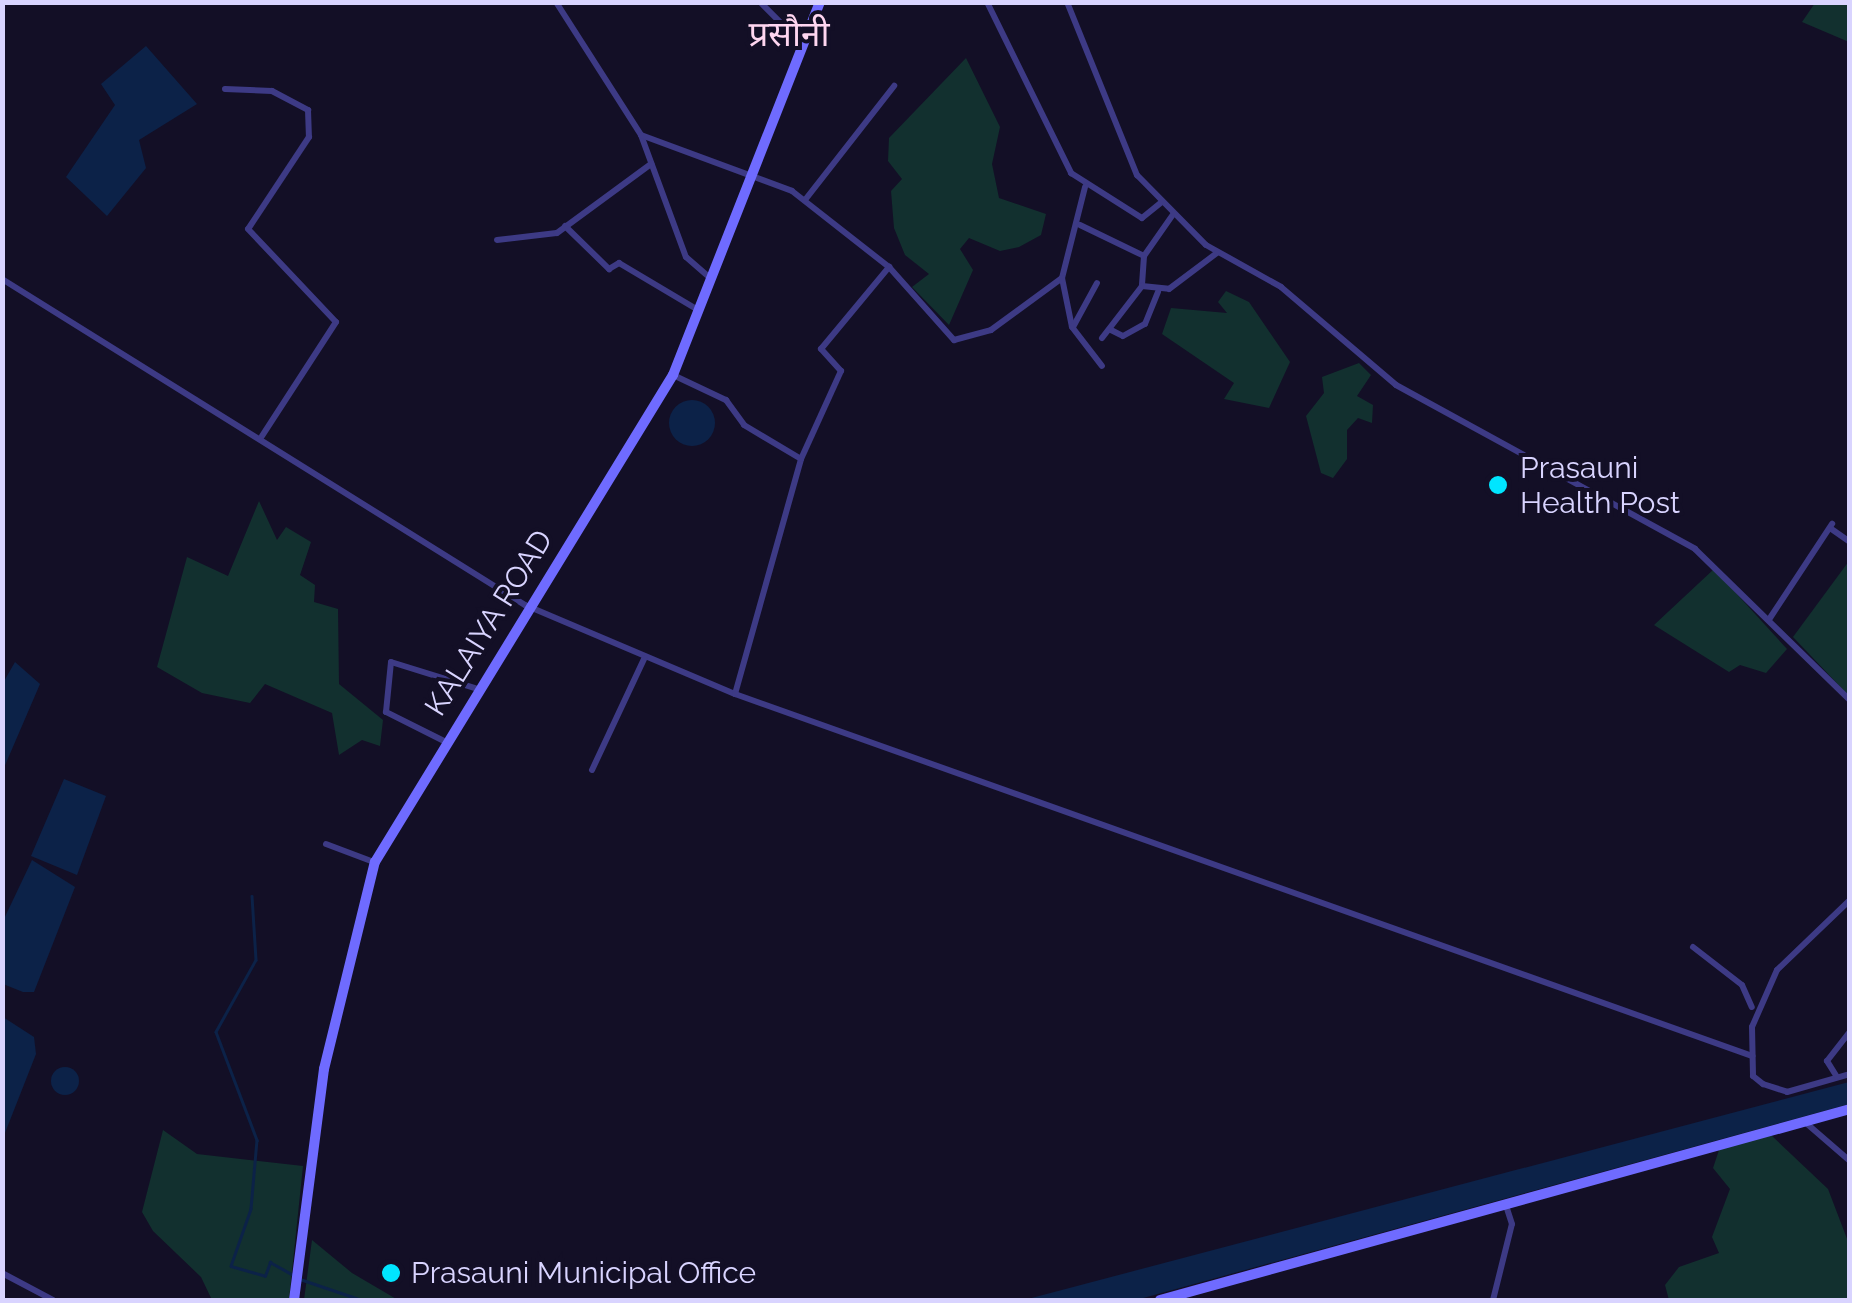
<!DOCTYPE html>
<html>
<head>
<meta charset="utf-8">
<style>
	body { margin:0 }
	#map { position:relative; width:1852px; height:1303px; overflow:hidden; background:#130f26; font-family:Raleway,"Noto Sans Devanagari",sans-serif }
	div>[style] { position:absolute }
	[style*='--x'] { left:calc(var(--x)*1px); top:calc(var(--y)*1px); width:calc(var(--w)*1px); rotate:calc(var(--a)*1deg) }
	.green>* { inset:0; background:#12302f }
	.water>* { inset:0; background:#0c2248 }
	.round { border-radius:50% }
	.stream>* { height:2.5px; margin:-1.25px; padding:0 1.25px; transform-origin:1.25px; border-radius:1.25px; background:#0c2248 }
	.street>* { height:6px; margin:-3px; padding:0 3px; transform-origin:3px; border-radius:3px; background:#3d3a85 }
	.secondary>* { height:10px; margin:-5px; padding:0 5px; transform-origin:5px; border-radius:5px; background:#6f6bff }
	.dots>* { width:28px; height:28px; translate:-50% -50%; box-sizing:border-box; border:5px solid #130f26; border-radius:50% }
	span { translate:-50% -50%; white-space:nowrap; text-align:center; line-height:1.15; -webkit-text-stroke:8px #130f26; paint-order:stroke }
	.poi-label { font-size:30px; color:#d9d4ff }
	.left { translate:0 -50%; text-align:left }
	.street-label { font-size:30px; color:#d9d4ff }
	.quarter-label { font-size:35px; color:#ffd6f0 }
	.frame { position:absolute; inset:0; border:5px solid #d9d4ff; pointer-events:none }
</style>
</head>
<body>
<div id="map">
	<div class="green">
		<i style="clip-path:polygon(1815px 3px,1849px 3px,1849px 42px,1802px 22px)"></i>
		<i style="clip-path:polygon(966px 58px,1000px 127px,992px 164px,999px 198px,1046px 214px,1041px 235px,1019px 247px,1000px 251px,969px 238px,960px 249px,973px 270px,949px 325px,912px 287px,929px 274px,905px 255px,894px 228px,891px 191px,902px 179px,888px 161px,889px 138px)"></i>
		<i style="clip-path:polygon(1226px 291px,1249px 302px,1290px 362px,1269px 408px,1224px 399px,1234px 383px,1162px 334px,1171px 308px,1227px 313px,1218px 302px)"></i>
		<i style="clip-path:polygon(1359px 363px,1371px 375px,1357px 396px,1373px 405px,1372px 423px,1358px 418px,1347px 430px,1347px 459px,1333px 478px,1321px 473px,1306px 416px,1324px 393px,1322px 377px)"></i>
		<i style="clip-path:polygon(259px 501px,277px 540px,286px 527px,311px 542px,300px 575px,315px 585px,314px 602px,338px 609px,339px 684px,383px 720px,380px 746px,362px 740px,339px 755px,332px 713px,265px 684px,250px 703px,202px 693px,157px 667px,187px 557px,228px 576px)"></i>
		<i style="clip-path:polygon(1849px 561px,1849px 696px,1793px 637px)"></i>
		<i style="clip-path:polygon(1714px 569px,1787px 649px,1766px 673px,1740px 665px,1729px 672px,1654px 625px)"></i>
		<i style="clip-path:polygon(163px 1130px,197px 1154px,303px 1166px,289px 1300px,212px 1300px,201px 1277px,153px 1231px,142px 1212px)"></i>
		<i style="clip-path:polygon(1771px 1135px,1828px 1189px,1849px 1244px,1849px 1300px,1669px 1300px,1665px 1285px,1679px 1267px,1719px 1253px,1712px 1237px,1730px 1189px,1713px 1168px,1720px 1147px)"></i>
		<i style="clip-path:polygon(312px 1240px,352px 1273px,398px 1300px,304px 1300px)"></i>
	</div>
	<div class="water">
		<i style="clip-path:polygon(146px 46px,197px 104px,139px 140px,146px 168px,107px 216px,66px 177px,115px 105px,101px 84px)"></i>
		<i class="round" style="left:669px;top:400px;width:46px;height:46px"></i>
		<i style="clip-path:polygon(15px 662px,40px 684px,3px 770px,3px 683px)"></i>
		<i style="clip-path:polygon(64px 779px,106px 796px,77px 875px,31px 856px)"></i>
		<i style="clip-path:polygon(32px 860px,75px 887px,34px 992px,23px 992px,3px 984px,3px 921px)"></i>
		<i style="clip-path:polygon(3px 1017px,34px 1037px,36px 1054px,3px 1138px)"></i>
		<i class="round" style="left:51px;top:1067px;width:28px;height:28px"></i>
		<i style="clip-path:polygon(1849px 1082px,1849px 1104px,1136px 1300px,1024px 1300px)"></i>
	</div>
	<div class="stream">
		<i style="--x:252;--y:896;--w:64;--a:86.4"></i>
		<i style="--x:256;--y:960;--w:82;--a:119.1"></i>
		<i style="--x:216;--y:1032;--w:116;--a:69.2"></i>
		<i style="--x:257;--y:1140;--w:69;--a:95"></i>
		<i style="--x:251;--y:1209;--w:60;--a:109.3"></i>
		<i style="--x:231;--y:1266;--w:35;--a:16"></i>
		<i style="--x:265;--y:1276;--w:15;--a:-70"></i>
		<i style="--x:270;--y:1262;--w:26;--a:29"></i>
		<i style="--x:300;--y:1279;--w:65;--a:18.7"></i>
	</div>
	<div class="street">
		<i style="--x:556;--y:2;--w:158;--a:57.4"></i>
		<i style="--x:641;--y:135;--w:130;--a:69.8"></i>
		<i style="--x:686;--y:257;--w:32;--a:41"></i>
		<i style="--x:760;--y:2;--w:58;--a:45"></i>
		<i style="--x:987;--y:2;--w:191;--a:63.8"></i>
		<i style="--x:1071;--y:173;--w:84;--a:32.4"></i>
		<i style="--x:1142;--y:218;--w:26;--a:-39"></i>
		<i style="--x:1067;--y:2;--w:187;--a:68"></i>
		<i style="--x:1137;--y:175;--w:98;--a:45.4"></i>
		<i style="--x:1206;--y:245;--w:86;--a:29.2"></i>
		<i style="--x:1281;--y:287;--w:151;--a:40.4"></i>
		<i style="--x:1396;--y:385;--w:341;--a:28.7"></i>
		<i style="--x:1695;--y:549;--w:216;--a:44.3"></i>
		<i style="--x:225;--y:89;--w:47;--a:2.4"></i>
		<i style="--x:272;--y:91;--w:41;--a:27.8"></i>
		<i style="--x:308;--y:110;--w:27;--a:88"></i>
		<i style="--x:309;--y:137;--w:110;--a:123.5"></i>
		<i style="--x:248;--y:229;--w:128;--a:46.6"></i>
		<i style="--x:336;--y:322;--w:136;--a:123"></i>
		<i style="--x:641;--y:135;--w:161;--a:20.3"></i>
		<i style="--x:792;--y:191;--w:123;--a:38.1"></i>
		<i style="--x:889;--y:267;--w:98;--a:48.3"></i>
		<i style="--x:954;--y:340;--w:38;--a:-15"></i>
		<i style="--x:991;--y:330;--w:88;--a:-36.2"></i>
		<i style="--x:1062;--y:278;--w:94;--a:-75.8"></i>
		<i style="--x:805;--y:200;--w:145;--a:-52"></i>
		<i style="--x:1080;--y:225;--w:71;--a:25.8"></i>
		<i style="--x:1144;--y:256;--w:30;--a:94"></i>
		<i style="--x:565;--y:226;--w:62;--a:44.3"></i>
		<i style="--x:609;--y:269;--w:12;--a:-31"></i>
		<i style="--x:619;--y:263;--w:92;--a:30.7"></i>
		<i style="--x:497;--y:240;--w:60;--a:-6.7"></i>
		<i style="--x:557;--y:233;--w:117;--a:-36.3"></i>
		<i style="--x:1144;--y:256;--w:52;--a:-55.1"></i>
		<i style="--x:1062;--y:278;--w:50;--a:78.5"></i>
		<i style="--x:1072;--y:327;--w:49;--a:52.4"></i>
		<i style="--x:2;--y:279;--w:616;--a:31.94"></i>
		<i style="--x:525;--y:605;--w:228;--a:23"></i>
		<i style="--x:735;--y:694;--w:244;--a:-74.3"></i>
		<i style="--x:801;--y:459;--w:97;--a:-65.6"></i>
		<i style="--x:841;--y:371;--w:30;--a:-132"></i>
		<i style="--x:821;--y:349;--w:107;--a:-50.3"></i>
		<i style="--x:1073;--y:327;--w:50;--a:-61.4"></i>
		<i style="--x:1111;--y:330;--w:13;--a:27"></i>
		<i style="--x:1123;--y:336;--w:25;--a:-29"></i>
		<i style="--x:1145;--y:324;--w:35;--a:-68"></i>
		<i style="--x:1102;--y:338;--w:66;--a:-52.4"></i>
		<i style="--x:1142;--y:286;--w:27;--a:6"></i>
		<i style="--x:1169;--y:289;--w:60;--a:-36.9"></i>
		<i style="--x:673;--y:375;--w:59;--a:25.3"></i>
		<i style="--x:726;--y:400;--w:31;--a:54"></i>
		<i style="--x:744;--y:425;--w:66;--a:30.8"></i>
		<i style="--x:1830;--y:528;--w:24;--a:35"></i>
		<i style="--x:1770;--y:618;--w:113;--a:-56.6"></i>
		<i style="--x:735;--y:694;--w:1080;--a:19.59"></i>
		<i style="--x:444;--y:741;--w:65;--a:-153.4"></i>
		<i style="--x:386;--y:712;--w:50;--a:-84.3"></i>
		<i style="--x:391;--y:662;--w:88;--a:17.2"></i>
		<i style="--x:592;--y:770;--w:123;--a:-64.9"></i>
		<i style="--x:326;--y:844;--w:51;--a:20.6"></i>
		<i style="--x:1850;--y:900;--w:101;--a:136.2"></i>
		<i style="--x:1777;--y:970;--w:62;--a:113.7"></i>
		<i style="--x:1752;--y:1027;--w:49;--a:88.8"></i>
		<i style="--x:1753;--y:1076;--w:13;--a:39"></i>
		<i style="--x:1763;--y:1084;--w:25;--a:18"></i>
		<i style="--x:1787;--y:1092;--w:66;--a:-15.9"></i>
		<i style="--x:1693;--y:947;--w:62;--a:37.8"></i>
		<i style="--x:1742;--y:985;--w:24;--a:66"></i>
		<i style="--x:1837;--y:1077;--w:19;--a:-122"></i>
		<i style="--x:1827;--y:1061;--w:37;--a:-52"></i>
		<i style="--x:1806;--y:1123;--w:58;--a:40.8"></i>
		<i style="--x:2;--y:1273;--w:58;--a:27.9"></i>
		<i style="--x:1493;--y:1300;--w:78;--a:-76"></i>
		<i style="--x:1512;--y:1224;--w:20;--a:-108"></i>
	</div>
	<div class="secondary">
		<i style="--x:294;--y:1300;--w:233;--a:-82.6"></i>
		<i style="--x:324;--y:1069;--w:213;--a:-76.2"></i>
		<i style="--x:375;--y:862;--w:571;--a:-58.54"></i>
		<i style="--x:673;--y:375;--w:401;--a:-68.5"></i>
		<i style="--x:1160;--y:1300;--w:716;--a:-15.47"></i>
	</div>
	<div class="dots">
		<i style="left:1498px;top:485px;background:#00e5ff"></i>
		<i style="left:391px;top:1273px;background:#00e5ff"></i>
	</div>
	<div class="poi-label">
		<span class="left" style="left:1520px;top:485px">Prasauni<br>Health Post</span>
		<span class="left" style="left:411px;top:1273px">Prasauni Municipal Office</span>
	</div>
	<div class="street-label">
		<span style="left:489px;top:623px;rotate:-58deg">KALAIYA ROAD</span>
	</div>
	<div class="quarter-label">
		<span style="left:789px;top:34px">प्रसौनी</span>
	</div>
	<div class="frame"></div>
</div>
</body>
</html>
